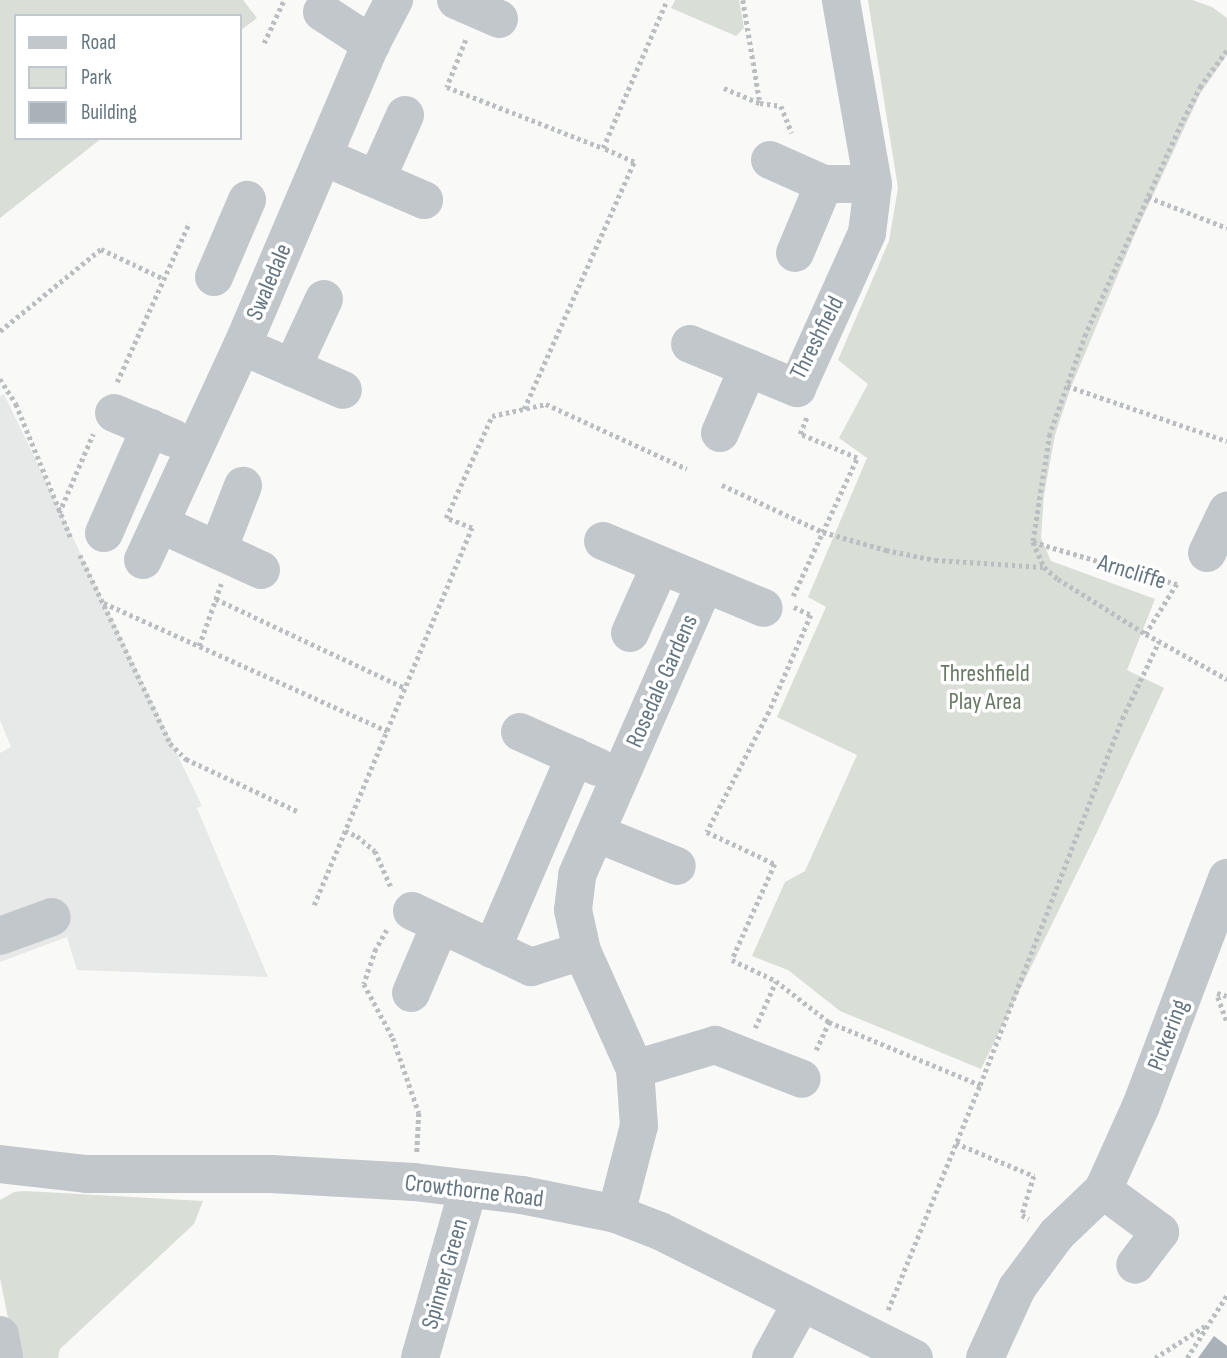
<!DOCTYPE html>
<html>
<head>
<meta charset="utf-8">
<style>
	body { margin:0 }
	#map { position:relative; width:1227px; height:1358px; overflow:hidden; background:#f9f9f7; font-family:"Sofia Sans Condensed",sans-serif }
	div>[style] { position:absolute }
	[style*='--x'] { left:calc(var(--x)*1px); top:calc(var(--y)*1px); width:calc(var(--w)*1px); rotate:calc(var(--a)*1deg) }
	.built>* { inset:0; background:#e7e8e8 }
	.green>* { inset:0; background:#d9ded6 }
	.building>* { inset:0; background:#a9b2b8 }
	.path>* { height:4.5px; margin-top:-2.25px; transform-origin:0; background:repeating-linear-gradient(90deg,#babec1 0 3.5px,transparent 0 7px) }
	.minor>* { height:38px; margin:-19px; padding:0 19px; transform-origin:19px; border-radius:19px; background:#c2c7cb }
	span { translate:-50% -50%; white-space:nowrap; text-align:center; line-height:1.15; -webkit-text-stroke:7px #fff; paint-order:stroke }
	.street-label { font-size:24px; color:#647682 }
	.park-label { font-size:24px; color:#687a63 }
	.legend { position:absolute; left:14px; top:14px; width:228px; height:126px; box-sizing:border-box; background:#fff; border:2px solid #c1c8cd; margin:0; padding:9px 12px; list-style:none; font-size:21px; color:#647682 }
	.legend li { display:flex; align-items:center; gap:14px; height:35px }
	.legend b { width:35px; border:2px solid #c1c8cd }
</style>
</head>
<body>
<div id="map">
	<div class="built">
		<i style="clip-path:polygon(4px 394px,202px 806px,197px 808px,268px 977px,77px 970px,67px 937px,0 962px,0 753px,11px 747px,0 720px,0 396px)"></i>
	</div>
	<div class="green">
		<i style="clip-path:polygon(0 0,243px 0,257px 18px,240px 31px,240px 16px,16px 16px,16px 138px,102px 138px,0 218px)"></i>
		<i style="clip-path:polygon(675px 0,739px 0,744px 28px,736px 36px,671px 8px)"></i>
		<i style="clip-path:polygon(868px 0,1192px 0,1212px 7px,1227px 18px,1227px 55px,1200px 94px,1135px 234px,1071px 387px,1055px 435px,1044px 495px,1041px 538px,1051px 561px,1155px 599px,1127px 670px,1164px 688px,1098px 830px,981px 1069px,840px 1011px,788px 970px,752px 956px,785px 882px,805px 871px,857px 755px,777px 717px,826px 607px,808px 597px,867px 458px,839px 438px,868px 384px,838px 360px,889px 241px,898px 188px)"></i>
		<i style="clip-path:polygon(25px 1191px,203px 1201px,194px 1224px,60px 1349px,58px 1358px,16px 1358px,0 1278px,0 1200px,14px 1192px)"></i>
	</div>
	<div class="building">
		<i style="clip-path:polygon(1214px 1336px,1227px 1346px,1227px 1358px,1198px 1358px)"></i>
	</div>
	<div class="path">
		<i style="--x:743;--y:0;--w:104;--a:80.6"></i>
		<i style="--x:466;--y:40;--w:51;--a:112"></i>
		<i style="--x:447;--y:87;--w:168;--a:21.4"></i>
		<i style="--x:264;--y:43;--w:47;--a:-65.1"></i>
		<i style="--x:1227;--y:51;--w:44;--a:126.6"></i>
		<i style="--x:1201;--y:86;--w:42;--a:117.2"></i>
		<i style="--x:1182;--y:123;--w:232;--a:114.5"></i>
		<i style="--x:1086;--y:334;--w:106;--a:109.8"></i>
		<i style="--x:1050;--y:434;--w:109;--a:98.9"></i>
		<i style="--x:1033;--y:542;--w:27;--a:66"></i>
		<i style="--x:1044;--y:567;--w:18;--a:41"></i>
		<i style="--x:1058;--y:579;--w:104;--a:32"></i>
		<i style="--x:1146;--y:634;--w:93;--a:29.1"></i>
		<i style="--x:724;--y:88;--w:39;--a:23"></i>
		<i style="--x:760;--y:103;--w:21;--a:8"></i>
		<i style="--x:781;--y:106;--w:29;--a:68"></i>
		<i style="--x:1148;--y:197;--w:85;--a:21.4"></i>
		<i style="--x:0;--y:331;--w:130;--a:-39.1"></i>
		<i style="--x:101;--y:249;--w:70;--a:25.5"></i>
		<i style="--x:0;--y:379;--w:30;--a:57"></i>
		<i style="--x:16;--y:404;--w:145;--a:67.7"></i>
		<i style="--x:117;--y:382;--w:175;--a:-65.6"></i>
		<i style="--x:1067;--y:386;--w:169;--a:19"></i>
		<i style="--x:524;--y:409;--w:270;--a:-66"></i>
		<i style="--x:634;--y:162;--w:34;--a:-156"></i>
		<i style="--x:603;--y:148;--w:161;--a:-66.6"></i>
		<i style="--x:722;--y:485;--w:111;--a:25"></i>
		<i style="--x:823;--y:532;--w:66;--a:15.9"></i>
		<i style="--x:886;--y:550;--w:50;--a:11.5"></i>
		<i style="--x:935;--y:560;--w:108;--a:3.7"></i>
		<i style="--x:59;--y:513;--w:86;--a:-66.7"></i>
		<i style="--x:1033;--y:542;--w:150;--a:16.3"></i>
		<i style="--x:1177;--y:584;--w:59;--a:121.8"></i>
		<i style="--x:80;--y:555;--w:208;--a:64.4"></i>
		<i style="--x:170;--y:743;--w:23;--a:45"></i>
		<i style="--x:186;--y:759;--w:125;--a:25.1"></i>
		<i style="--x:793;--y:596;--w:152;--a:-65.1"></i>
		<i style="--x:857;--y:458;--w:62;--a:-157.2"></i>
		<i style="--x:800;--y:434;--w:18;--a:-68"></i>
		<i style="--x:216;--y:599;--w:209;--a:25.2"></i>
		<i style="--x:104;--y:603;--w:311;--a:24.3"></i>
		<i style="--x:794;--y:607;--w:19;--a:25"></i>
		<i style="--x:811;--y:615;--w:106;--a:113.4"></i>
		<i style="--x:769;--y:712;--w:135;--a:117.3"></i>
		<i style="--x:707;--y:832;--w:75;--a:25.2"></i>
		<i style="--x:775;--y:864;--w:105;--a:114.1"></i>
		<i style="--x:732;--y:960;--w:49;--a:25.5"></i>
		<i style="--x:776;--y:981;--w:67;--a:37.7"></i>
		<i style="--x:829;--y:1022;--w:164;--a:22.6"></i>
		<i style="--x:199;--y:646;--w:66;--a:-70.5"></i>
		<i style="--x:345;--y:831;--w:13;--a:23"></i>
		<i style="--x:357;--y:836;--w:23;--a:40"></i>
		<i style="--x:375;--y:851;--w:39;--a:66"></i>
		<i style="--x:314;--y:905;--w:409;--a:-67.3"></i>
		<i style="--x:472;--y:528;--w:28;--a:-159"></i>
		<i style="--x:446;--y:518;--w:112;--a:-65.7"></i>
		<i style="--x:492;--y:416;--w:55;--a:-12.5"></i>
		<i style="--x:546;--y:404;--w:155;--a:24.7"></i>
		<i style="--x:387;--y:930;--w:22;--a:120"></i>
		<i style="--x:376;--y:949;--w:37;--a:109"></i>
		<i style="--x:364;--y:984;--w:61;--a:61.8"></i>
		<i style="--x:393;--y:1038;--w:79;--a:70.9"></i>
		<i style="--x:419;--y:1113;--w:40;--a:92.9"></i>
		<i style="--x:1217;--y:993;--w:10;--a:17"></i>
		<i style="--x:1218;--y:997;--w:27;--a:70"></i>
		<i style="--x:755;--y:1028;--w:51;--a:-65.9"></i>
		<i style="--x:816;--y:1050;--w:31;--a:-65"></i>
		<i style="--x:956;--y:1143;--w:85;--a:22.9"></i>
		<i style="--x:1034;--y:1176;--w:41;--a:107.1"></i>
		<i style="--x:1022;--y:1215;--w:8;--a:30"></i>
		<i style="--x:888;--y:1310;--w:243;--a:-67.8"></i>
		<i style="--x:980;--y:1085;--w:393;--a:-68.8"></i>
		<i style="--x:1122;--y:719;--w:86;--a:-64.6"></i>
		<i style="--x:1155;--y:1358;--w:59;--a:-32.6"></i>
		<i style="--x:1187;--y:1358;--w:75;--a:-57.6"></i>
	</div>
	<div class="minor">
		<i style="--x:456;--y:0;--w:47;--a:23.8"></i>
		<i style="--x:322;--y:12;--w:59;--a:33.1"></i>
		<i style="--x:324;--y:157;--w:109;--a:23.3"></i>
		<i style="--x:770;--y:160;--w:59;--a:24"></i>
		<i style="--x:824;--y:184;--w:49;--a:0"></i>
		<i style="--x:377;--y:178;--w:69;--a:-66"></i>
		<i style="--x:795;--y:253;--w:75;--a:-67.2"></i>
		<i style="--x:214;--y:277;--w:84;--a:-66.8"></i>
		<i style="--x:690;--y:344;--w:116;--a:22.4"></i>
		<i style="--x:797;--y:388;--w:170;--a:-65.7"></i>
		<i style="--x:867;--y:233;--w:49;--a:-83"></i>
		<i style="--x:873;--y:184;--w:187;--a:-99.9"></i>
		<i style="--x:242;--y:346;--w:110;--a:23.5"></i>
		<i style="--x:292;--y:368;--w:76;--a:-65.1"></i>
		<i style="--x:114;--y:413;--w:64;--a:23"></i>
		<i style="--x:720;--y:433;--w:71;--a:-66.7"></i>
		<i style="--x:160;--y:524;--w:111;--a:24.5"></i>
		<i style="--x:104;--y:533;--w:115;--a:-66.3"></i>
		<i style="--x:603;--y:541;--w:174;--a:22.6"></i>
		<i style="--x:218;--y:550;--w:69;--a:-68.7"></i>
		<i style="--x:1207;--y:553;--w:47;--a:-64.5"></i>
		<i style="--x:143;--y:560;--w:236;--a:-65.2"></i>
		<i style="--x:242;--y:346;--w:328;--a:-66.9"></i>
		<i style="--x:371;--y:44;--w:50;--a:-62.4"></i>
		<i style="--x:630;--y:633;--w:73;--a:-65.9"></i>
		<i style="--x:520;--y:732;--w:85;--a:24.2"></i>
		<i style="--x:598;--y:834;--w:85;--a:22.1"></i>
		<i style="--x:412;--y:911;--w:132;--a:25.2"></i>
		<i style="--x:531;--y:967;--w:53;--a:-17.4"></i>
		<i style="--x:0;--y:936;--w:55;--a:-20.1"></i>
		<i style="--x:492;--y:949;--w:210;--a:-66.7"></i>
		<i style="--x:411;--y:993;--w:74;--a:-66.9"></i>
		<i style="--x:635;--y:1069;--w:84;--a:-16.7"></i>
		<i style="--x:715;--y:1045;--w:93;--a:21.3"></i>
		<i style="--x:0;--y:1164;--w:87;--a:6.6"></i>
		<i style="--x:86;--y:1174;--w:185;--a:0"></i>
		<i style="--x:271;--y:1174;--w:143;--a:3.2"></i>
		<i style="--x:414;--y:1182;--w:109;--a:6.9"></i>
		<i style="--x:522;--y:1195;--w:96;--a:11.4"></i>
		<i style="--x:616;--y:1214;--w:47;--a:21.1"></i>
		<i style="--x:660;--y:1231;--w:284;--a:26.6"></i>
		<i style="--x:1103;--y:1190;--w:71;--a:36.4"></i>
		<i style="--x:1160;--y:1232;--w:41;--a:127.1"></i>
		<i style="--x:616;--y:1214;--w:91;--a:-75.4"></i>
		<i style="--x:639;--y:1126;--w:57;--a:-94"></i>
		<i style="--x:635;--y:1069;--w:129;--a:-114.2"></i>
		<i style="--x:582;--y:951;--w:42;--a:-102.4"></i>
		<i style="--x:573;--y:910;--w:35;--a:-83"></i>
		<i style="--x:577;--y:875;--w:317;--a:-66.3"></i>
		<i style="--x:0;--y:1335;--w:23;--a:80"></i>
		<i style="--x:420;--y:1358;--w:175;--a:-74.1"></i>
		<i style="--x:771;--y:1358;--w:64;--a:-61"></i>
		<i style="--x:985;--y:1358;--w:77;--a:-65.4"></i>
		<i style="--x:1017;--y:1288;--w:67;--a:-53.5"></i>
		<i style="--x:1057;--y:1234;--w:64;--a:-43.7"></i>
		<i style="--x:1103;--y:1190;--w:92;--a:-65.7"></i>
		<i style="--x:1141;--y:1106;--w:244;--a:-69.3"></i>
	</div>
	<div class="street-label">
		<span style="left:269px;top:282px;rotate:-67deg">Swaledale</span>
		<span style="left:817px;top:338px;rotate:-63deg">Threshfield</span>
		<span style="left:1132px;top:572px;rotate:17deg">Arncliffe</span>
		<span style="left:662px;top:681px;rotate:-66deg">Rosedale Gardens</span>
		<span style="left:1168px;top:1035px;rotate:-69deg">Pickering</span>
		<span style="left:474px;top:1191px;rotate:7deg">Crowthorne Road</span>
		<span style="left:445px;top:1274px;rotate:-74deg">Spinner Green</span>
	</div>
	<div class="park-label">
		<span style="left:985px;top:688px">Threshfield<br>Play Area</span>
	</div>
	<ul class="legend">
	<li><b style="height:9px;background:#c2c7cb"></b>Road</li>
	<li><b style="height:19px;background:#d9ded6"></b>Park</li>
	<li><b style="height:19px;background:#a9b2b8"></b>Building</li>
	</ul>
</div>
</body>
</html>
